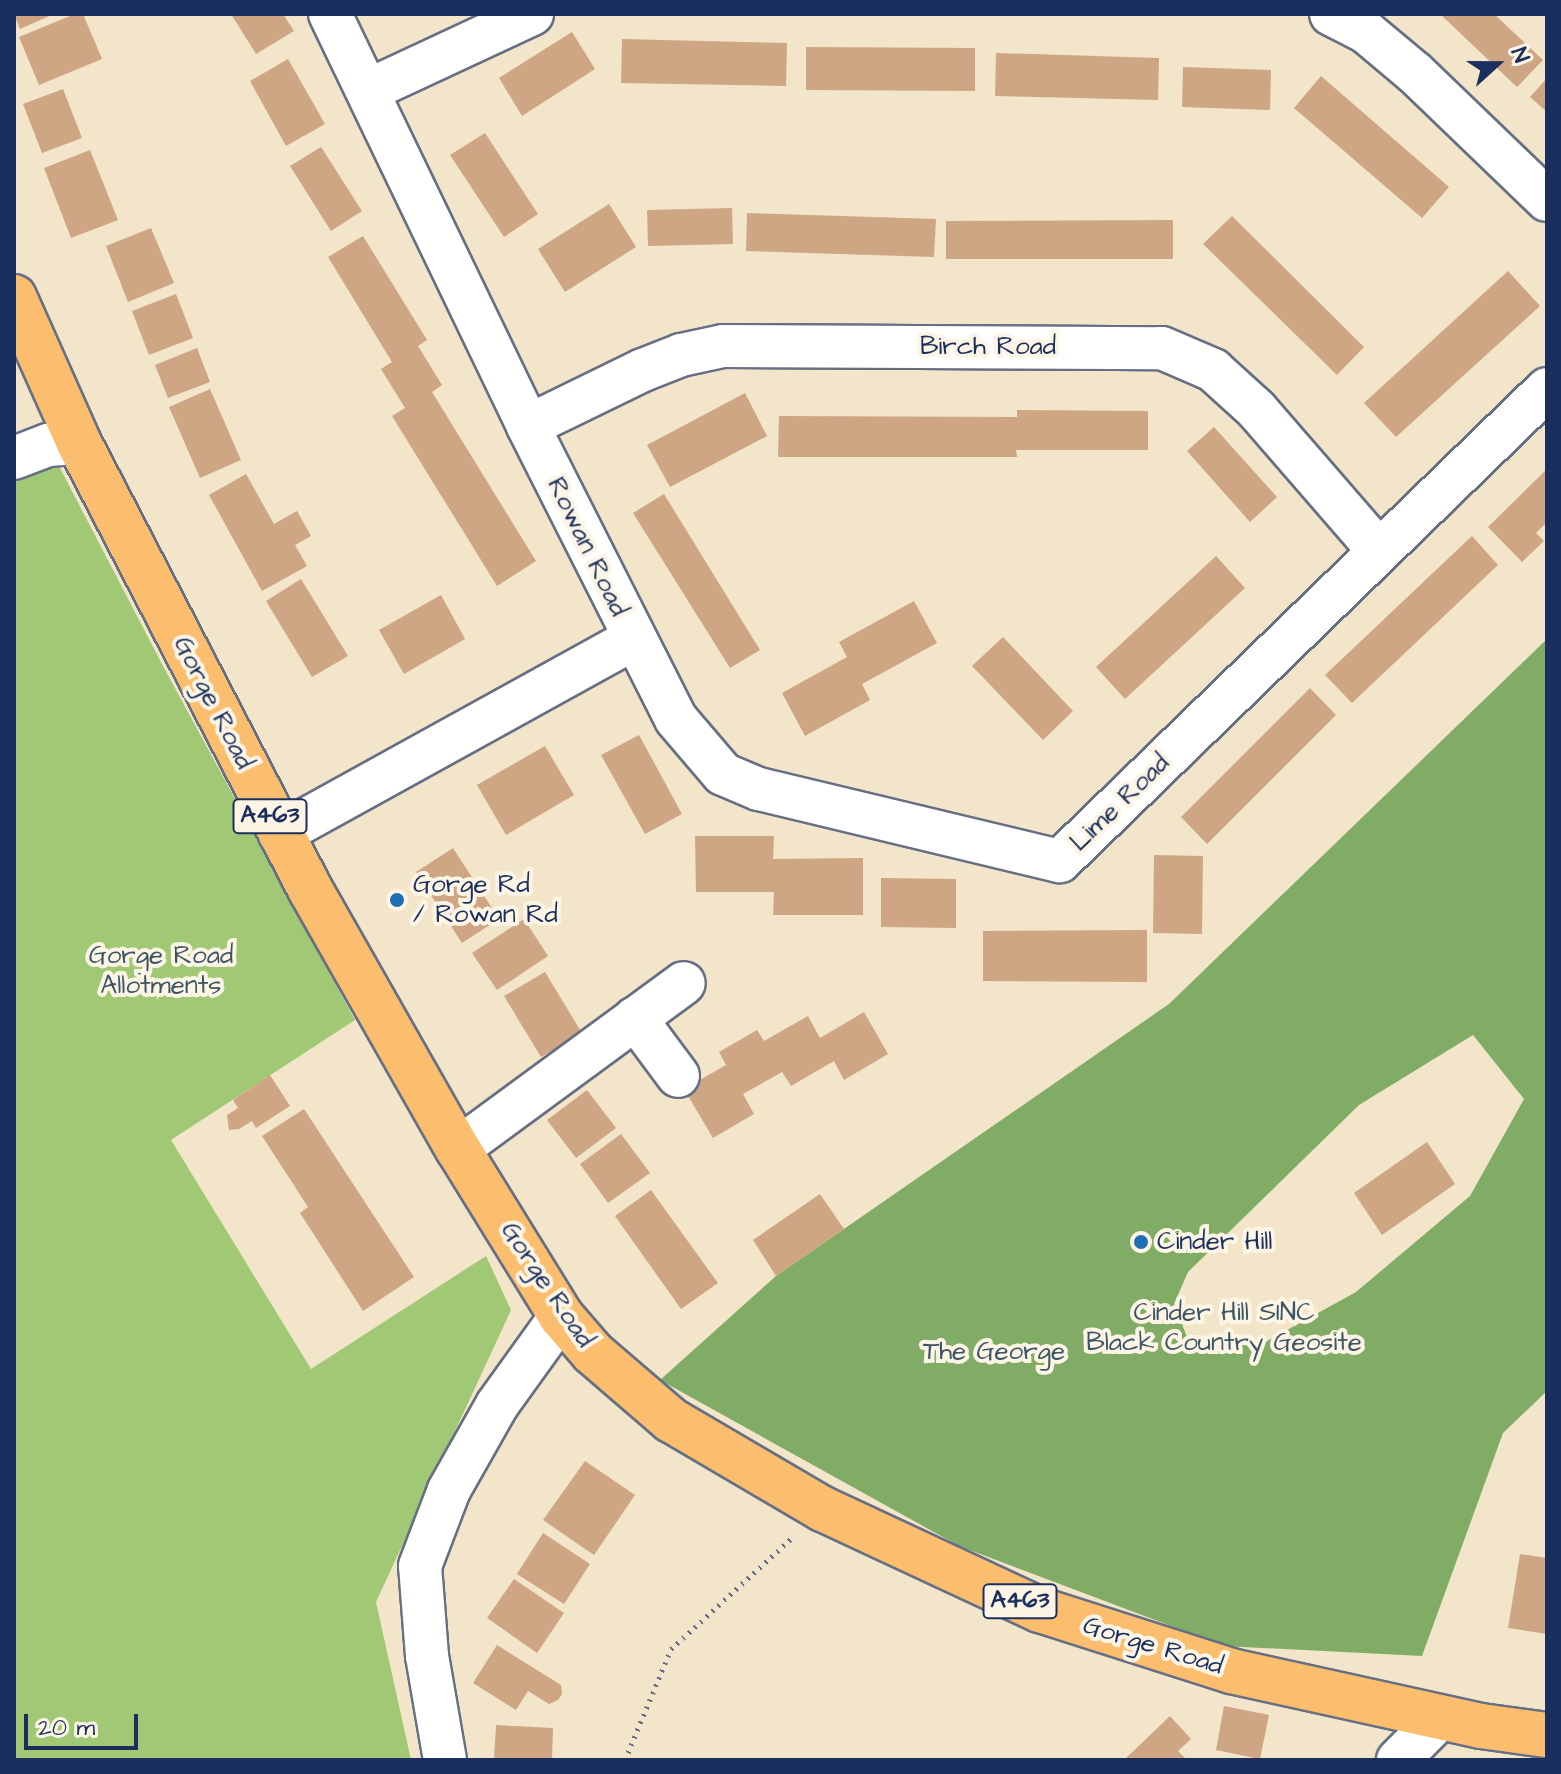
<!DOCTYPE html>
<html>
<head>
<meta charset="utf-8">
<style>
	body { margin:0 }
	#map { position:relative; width:1561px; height:1774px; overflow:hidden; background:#f2e5c9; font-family:"Architects Daughter",sans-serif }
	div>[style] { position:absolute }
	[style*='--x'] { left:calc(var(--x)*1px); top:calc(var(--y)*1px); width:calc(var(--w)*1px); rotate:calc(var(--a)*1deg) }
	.green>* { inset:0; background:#a1c874 }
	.forest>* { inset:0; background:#80ac66 }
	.building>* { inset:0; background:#cea683 }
	.path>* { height:5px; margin-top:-2.5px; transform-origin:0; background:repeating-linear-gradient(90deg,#666f83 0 2px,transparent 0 8px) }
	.roads { filter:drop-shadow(2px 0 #666f83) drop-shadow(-2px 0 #666f83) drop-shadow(0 2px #666f83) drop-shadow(0 -2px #666f83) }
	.minor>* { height:42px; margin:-21px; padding:0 21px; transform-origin:21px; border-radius:21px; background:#fff }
	.major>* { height:44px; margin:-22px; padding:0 22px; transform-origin:22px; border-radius:22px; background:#fbbd6e }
	.dots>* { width:22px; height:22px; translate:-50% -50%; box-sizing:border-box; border:4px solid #fcf5e5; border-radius:50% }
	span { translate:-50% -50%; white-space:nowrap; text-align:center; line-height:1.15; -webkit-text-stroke:8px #fcf5e5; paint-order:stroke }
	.shield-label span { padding:2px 6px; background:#fcf5e5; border:2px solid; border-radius:6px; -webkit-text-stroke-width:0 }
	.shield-label { font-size:24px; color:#1b2f5e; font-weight:700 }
	.street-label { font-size:26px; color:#1b2f5e }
	.poi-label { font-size:26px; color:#1b2f5e }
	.left { translate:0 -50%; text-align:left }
	.park-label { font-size:26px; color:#3c5564 }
	.frame { position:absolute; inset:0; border:16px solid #1b2f5e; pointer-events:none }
	.north { position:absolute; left:1457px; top:24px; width:80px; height:80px; -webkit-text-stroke:6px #fcf5e5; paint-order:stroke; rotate:69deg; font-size:22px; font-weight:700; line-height:32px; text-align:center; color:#1b2f5e }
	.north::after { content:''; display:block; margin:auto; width:28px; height:36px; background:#1b2f5e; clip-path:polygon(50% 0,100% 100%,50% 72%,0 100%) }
	.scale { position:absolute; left:24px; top:1714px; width:114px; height:36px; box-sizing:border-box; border:4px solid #1b2f5e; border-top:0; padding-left:10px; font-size:24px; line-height:28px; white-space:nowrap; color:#1b2f5e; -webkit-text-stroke:6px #fcf5e5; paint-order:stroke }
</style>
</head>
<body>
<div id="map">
	<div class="green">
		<i style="clip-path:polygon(48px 445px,163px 666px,355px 1020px,171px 1140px,311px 1369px,486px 1256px,511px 1310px,376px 1602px,411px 1760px,14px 1760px,14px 458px)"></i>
	</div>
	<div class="forest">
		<i style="clip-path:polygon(evenodd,1547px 639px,1547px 1391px,1503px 1433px,1422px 1656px,1224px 1646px,959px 1546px,660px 1380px,776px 1276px,1169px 1004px,1547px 639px,1473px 1035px,1524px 1099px,1470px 1196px,1356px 1292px,1258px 1346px,1189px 1342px,1174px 1304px,1188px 1272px,1359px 1105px,1473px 1035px)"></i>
	</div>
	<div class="building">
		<i style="clip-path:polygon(14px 14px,54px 14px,20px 29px)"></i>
		<i style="clip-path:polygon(75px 14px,83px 14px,102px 59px,39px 85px,19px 37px)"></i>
		<i style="clip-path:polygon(231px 14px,283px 14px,294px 31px,256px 54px)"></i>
		<i style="clip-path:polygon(1440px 14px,1494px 14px,1543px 60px,1517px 87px)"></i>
		<i style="clip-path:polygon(572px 32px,595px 69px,522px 116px,499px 78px)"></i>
		<i style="clip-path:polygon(622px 39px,787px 43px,786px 86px,621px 83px)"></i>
		<i style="clip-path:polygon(806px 47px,975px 48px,975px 91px,806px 90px)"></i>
		<i style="clip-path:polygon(996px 53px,1159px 58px,1158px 100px,995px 96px)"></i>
		<i style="clip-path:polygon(288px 59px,325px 124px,286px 146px,250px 81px)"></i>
		<i style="clip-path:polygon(1183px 67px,1271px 70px,1270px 110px,1182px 107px)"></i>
		<i style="clip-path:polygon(1321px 76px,1449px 187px,1422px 218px,1294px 108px)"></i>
		<i style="clip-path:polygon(1547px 78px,1547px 112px,1530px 97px)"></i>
		<i style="clip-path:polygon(63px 89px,82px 138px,42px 153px,23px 104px)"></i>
		<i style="clip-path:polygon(485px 133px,538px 214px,504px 237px,450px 155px)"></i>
		<i style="clip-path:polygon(321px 147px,362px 211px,331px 231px,290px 166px)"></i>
		<i style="clip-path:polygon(90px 150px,118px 220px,71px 238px,44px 168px)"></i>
		<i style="clip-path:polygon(609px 204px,636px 247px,565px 292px,538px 249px)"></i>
		<i style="clip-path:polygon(732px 208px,733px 244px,648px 246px,647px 210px)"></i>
		<i style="clip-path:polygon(747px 213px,936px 219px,934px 257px,746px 251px)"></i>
		<i style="clip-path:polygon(1232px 216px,1364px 347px,1337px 375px,1203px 244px)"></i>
		<i style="clip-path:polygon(1173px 220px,1173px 259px,946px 259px,946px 221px)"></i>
		<i style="clip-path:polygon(151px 228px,174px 283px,128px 302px,106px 246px)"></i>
		<i style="clip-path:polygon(363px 236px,427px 340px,418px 346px,442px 385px,432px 392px,536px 561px,497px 586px,392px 416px,405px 408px,381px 369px,392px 362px,328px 257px)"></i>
		<i style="clip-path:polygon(1508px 271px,1540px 306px,1396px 437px,1364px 403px)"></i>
		<i style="clip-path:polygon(176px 294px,193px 338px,149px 355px,132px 311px)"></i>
		<i style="clip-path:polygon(197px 348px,210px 382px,168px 398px,155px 365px)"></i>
		<i style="clip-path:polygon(210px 389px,241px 460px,200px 478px,169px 407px)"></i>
		<i style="clip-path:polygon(745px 393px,767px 436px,670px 487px,647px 445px)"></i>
		<i style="clip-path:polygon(1017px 410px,1148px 411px,1148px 450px,1016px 450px,1017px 457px,778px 457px,779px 416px,1017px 417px)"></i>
		<i style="clip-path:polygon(1214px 427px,1277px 497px,1250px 522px,1187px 451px)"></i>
		<i style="clip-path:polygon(1547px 469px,1547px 522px,1536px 533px,1544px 541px,1522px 562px,1488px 527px)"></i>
		<i style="clip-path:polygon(246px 474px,274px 524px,297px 511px,311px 536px,295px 545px,307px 566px,262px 591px,209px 495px)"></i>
		<i style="clip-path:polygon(664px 494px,760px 650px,730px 668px,633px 513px)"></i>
		<i style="clip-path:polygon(1472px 536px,1498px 565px,1352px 703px,1325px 675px)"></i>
		<i style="clip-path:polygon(1216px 556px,1245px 588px,1125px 699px,1096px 667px)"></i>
		<i style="clip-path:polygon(301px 579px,348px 656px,312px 677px,266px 601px)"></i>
		<i style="clip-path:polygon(441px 595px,465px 639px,404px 674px,379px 630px)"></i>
		<i style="clip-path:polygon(914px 601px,937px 643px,862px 684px,870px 700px,805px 736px,782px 693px,847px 657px,839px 642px)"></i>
		<i style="clip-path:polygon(1003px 637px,1073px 711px,1043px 740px,972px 666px)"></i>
		<i style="clip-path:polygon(1310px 688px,1336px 715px,1207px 844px,1181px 817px)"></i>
		<i style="clip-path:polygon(639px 735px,682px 814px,645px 834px,601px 755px)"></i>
		<i style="clip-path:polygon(545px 746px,574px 795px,506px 835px,477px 785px)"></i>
		<i style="clip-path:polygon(695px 836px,774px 836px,773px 859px,863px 858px,863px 915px,773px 915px,774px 892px,696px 892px)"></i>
		<i style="clip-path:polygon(453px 848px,499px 919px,462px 943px,416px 872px)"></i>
		<i style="clip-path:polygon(1154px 855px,1203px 856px,1202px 934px,1153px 933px)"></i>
		<i style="clip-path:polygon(881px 878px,956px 879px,956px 928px,881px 927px)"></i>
		<i style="clip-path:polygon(524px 919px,548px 956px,497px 990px,472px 953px)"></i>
		<i style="clip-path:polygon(1147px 930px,1147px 982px,983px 981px,983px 931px)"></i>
		<i style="clip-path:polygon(545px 972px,582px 1033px,541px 1057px,504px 996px)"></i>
		<i style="clip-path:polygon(864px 1012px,888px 1054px,844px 1080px,834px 1061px,791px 1086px,782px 1072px,743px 1094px,754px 1114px,713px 1138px,684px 1089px,726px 1065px,719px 1052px,757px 1030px,764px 1041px,808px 1016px,820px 1038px)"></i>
		<i style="clip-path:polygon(270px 1075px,290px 1106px,256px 1128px,252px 1121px,239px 1129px,229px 1130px,227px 1115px,238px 1108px,233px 1100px)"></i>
		<i style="clip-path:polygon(587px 1090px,616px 1128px,576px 1158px,547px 1120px)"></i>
		<i style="clip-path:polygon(304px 1109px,414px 1277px,363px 1311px,300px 1213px,308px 1207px,262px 1136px)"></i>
		<i style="clip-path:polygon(621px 1134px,650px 1173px,608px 1203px,580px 1164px)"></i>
		<i style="clip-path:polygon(1427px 1142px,1455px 1184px,1382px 1235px,1354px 1193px)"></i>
		<i style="clip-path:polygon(651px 1190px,718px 1283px,681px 1309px,615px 1216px)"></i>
		<i style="clip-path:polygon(820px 1194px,844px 1229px,776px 1276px,753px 1240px)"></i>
		<i style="clip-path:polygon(585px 1461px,635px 1495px,594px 1555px,543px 1520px)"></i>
		<i style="clip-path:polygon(543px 1533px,590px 1564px,564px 1604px,517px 1574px)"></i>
		<i style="clip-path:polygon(1520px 1554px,1547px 1558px,1547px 1634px,1508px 1628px)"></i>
		<i style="clip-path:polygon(514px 1579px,564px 1613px,537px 1653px,487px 1618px)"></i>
		<i style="clip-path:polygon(497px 1645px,561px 1685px,562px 1694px,558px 1700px,549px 1704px,528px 1691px,516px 1710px,473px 1683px)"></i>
		<i style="clip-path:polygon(1224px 1706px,1269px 1715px,1260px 1759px,1216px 1750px)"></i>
		<i style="clip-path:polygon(1170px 1716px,1191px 1739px,1178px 1751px,1187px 1760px,1124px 1760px)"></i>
		<i style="clip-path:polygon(496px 1725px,553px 1728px,552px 1760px,494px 1760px)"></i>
	</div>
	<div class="path">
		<i style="--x:625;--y:1760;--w:120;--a:-67.5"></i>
		<i style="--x:671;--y:1649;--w:166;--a:-42.6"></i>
	</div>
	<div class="roads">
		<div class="minor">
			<i style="--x:330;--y:14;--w:457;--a:64.3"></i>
			<i style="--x:528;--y:426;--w:328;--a:63.2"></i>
			<i style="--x:676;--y:719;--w:72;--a:49.5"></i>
			<i style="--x:723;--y:774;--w:39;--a:23"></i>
			<i style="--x:759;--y:789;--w:309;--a:13.5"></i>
			<i style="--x:1060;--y:861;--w:678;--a:-44.1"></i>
			<i style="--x:1331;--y:14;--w:39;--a:27"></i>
			<i style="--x:1366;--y:32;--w:64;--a:39.9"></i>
			<i style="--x:1415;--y:73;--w:183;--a:43.9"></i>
			<i style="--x:369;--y:90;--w:180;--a:-25"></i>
			<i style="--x:528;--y:426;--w:128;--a:-26"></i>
			<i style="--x:643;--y:370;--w:41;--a:-21.5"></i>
			<i style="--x:681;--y:355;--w:43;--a:-12.1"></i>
			<i style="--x:723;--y:346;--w:439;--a:0.3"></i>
			<i style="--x:1162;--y:348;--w:56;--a:23.3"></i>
			<i style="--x:1213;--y:370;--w:58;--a:42.2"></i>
			<i style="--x:1256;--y:409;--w:188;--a:49.1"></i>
			<i style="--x:14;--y:458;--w:36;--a:-21"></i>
			<i style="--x:48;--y:445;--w:31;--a:-4"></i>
			<i style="--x:280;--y:834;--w:403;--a:-28.9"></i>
			<i style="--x:635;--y:1018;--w:72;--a:53.4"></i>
			<i style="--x:458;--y:1149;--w:280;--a:-36.3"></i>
			<i style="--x:445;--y:1760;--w:106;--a:-99.8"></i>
			<i style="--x:427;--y:1656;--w:90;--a:-94.4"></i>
			<i style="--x:420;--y:1566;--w:81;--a:-69.1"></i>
			<i style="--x:449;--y:1490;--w:98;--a:-60.5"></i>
			<i style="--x:497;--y:1405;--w:110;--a:-54.3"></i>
			<i style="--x:1398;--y:1760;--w:61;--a:-45"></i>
		</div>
		<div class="major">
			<i style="--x:14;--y:297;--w:160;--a:66"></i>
			<i style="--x:79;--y:443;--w:502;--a:62.62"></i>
			<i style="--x:310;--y:889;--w:299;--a:60.4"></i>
			<i style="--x:458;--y:1149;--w:196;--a:58.3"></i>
			<i style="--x:561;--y:1316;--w:49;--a:49.1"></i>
			<i style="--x:593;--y:1353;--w:103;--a:40.7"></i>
			<i style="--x:671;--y:1420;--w:176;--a:30.4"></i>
			<i style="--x:823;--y:1509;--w:239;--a:25"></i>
			<i style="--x:1040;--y:1610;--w:201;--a:17.7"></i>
			<i style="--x:1231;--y:1671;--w:256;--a:12.4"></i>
			<i style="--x:1481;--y:1726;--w:67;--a:7.8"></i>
		</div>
	</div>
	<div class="dots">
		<i style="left:397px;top:900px;background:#1f6fb2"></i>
		<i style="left:1141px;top:1242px;background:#1f6fb2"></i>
	</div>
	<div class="shield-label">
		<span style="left:270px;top:816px">A463</span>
		<span style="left:1020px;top:1601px">A463</span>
	</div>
	<div class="street-label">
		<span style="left:988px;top:347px">Birch Road</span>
		<span style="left:587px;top:547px;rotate:64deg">Rowan Road</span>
		<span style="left:213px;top:703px;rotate:63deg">Gorge Road</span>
		<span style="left:1120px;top:803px;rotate:-44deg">Lime Road</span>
		<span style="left:547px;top:1285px;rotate:56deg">Gorge Road</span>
		<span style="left:1153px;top:1646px;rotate:17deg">Gorge Road</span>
	</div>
	<div class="poi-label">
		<span class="left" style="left:413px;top:900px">Gorge Rd<br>/ Rowan Rd</span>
		<span class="left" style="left:1157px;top:1242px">Cinder Hill</span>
	</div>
	<div class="park-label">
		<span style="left:161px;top:971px">Gorge Road<br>Allotments</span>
		<span style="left:1224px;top:1328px">Cinder Hill SINC<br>Black Country Geosite</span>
		<span style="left:994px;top:1352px">The George</span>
	</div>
	<div class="frame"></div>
	<div class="north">N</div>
	<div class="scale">20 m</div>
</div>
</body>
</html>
